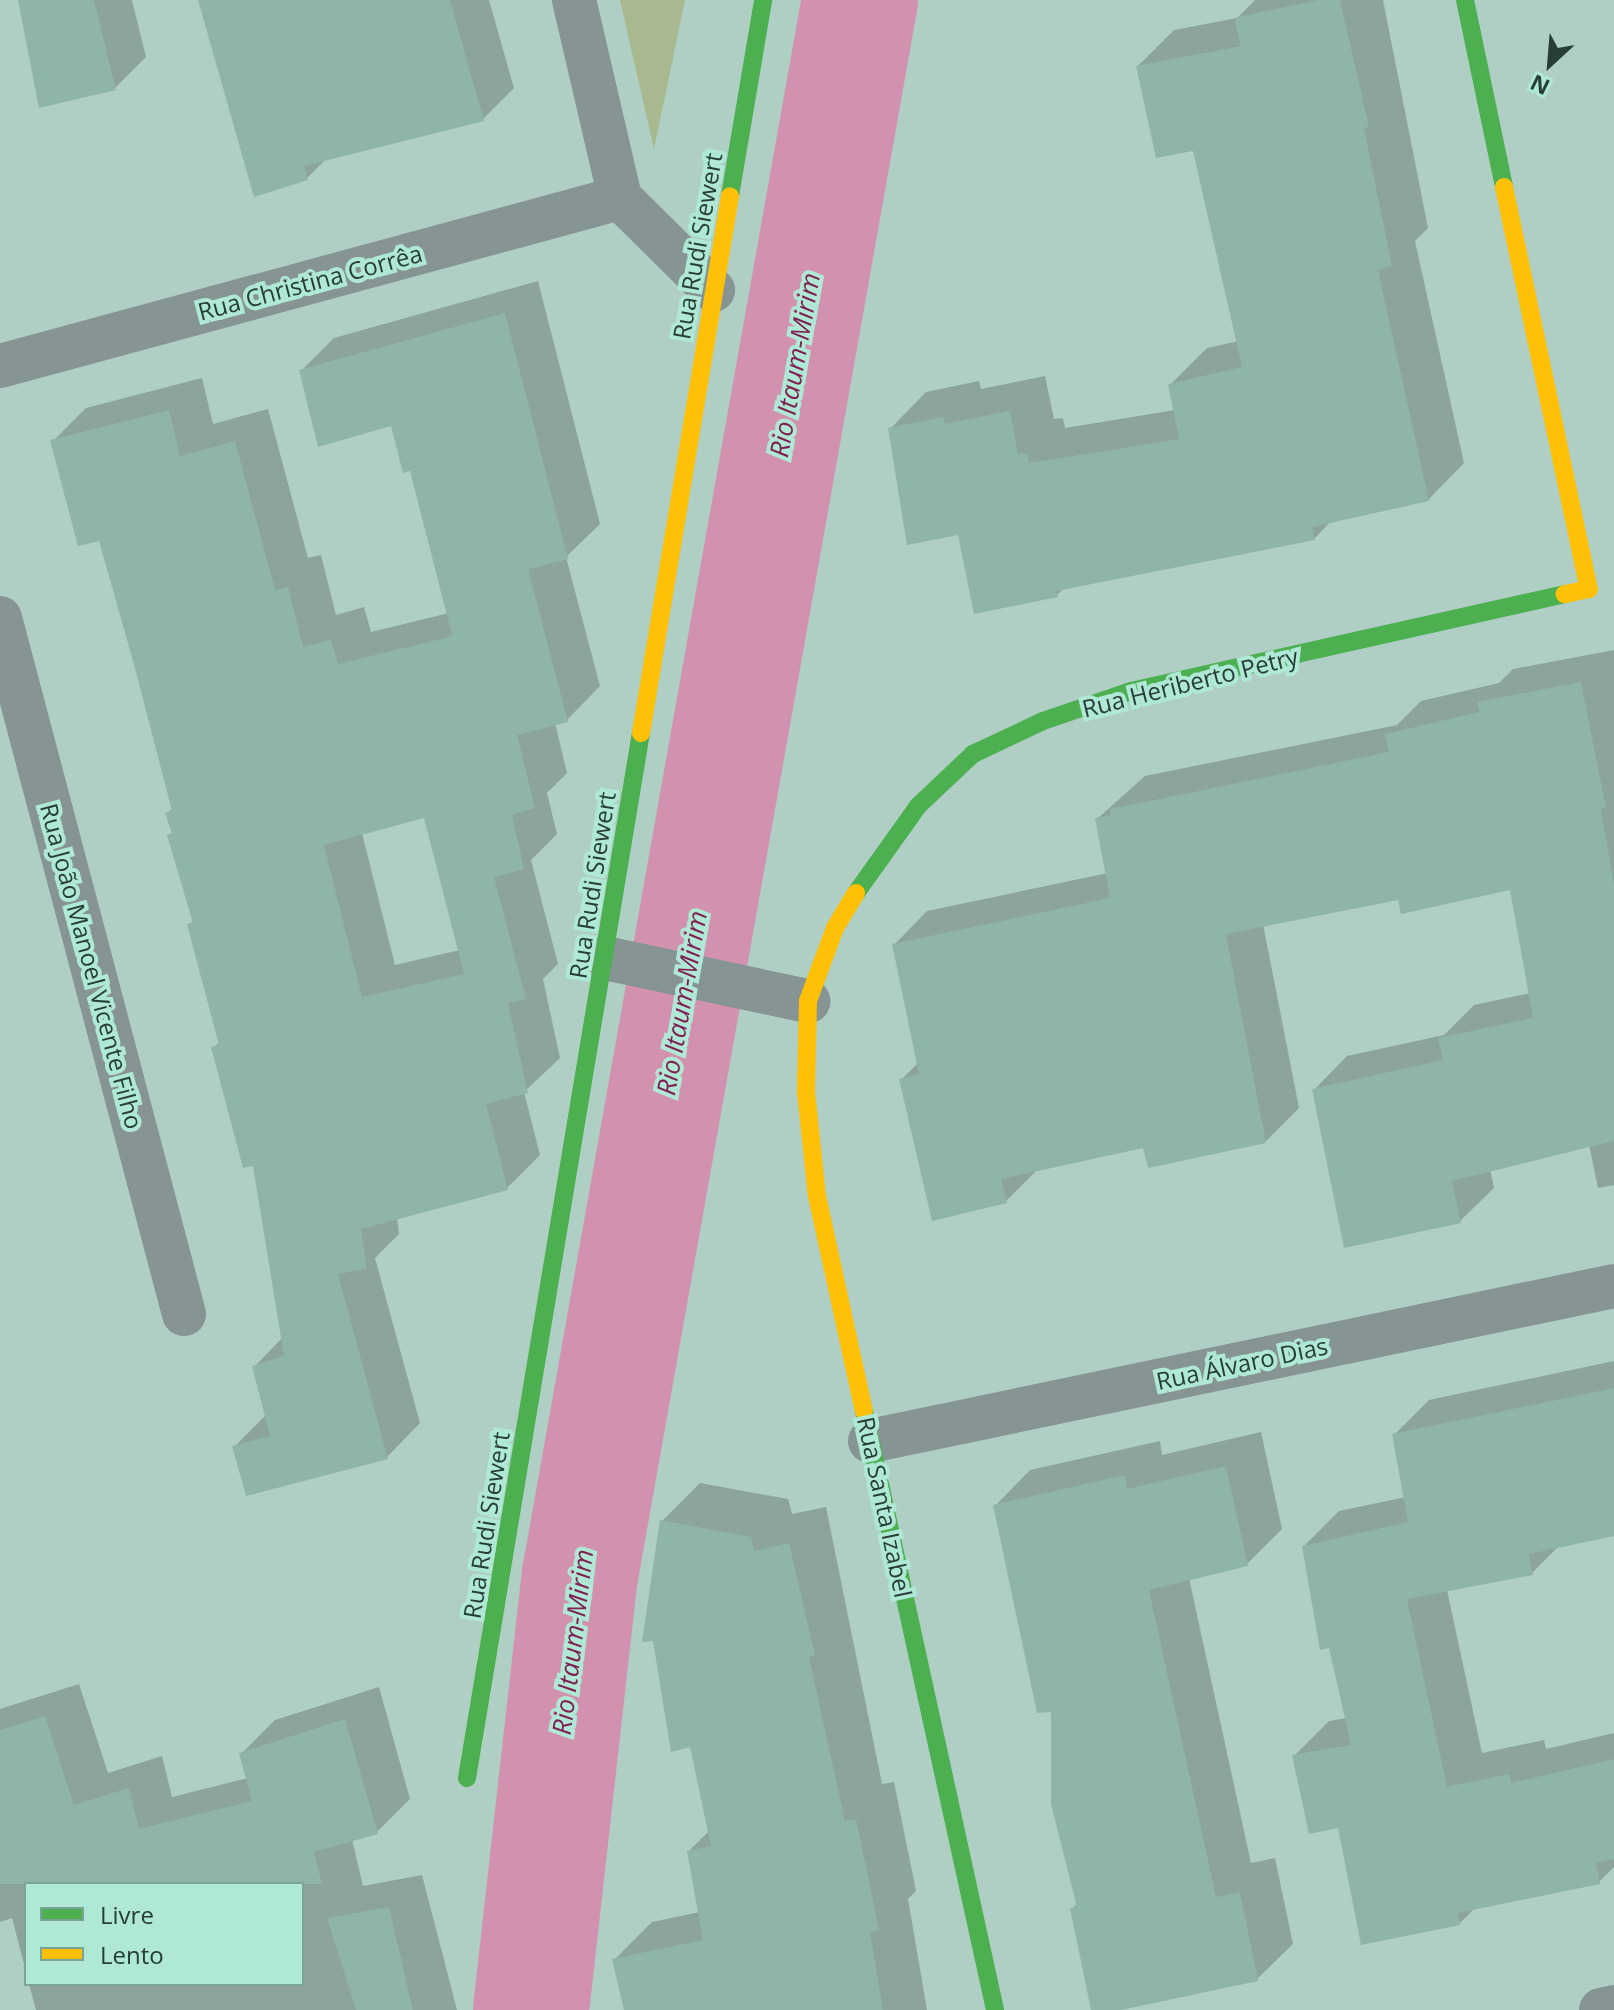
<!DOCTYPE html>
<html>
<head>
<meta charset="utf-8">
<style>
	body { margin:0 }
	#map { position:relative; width:1614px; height:2010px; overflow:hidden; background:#afcec4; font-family:"Open Sans",sans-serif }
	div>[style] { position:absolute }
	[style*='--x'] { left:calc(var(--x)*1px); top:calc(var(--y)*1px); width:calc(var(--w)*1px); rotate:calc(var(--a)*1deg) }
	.green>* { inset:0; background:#a8b990 }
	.shadow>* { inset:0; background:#0003 }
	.river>* { height:116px; margin:-58px; padding:0 58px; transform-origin:58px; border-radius:58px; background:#d391b0 }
	.building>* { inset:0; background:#8fb4a8 }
	.street>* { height:44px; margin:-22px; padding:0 22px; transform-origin:22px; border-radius:22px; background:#869494 }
	.fast>* { height:18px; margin:-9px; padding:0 9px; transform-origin:9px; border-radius:9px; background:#4caf50 }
	.slow>* { height:18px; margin:-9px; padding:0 9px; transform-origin:9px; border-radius:9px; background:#ffc107 }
	span { translate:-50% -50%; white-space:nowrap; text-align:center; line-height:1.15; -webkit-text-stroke:8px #afe8d5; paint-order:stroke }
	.street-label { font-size:24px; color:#273e37 }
	.water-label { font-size:26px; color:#801f52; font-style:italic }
	.legend { position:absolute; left:24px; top:1882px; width:280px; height:104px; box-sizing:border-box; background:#afe8d5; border:2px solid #79a496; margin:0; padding:10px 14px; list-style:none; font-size:24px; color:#273e37 }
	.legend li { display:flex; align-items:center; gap:16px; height:40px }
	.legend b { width:40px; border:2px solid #79a496 }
	.north { position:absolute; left:1510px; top:24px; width:80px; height:80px; -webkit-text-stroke:6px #afe8d5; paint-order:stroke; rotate:206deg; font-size:22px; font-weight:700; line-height:32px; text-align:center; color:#273e37 }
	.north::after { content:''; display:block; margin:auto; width:28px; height:36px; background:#273e37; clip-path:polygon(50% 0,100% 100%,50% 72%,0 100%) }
</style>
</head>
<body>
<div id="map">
	<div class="green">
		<i style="clip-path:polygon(620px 0,685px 0,654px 149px)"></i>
	</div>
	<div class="shadow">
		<i style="clip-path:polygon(28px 0,132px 0,146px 57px,115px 88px)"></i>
		<i style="clip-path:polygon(201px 0,489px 0,514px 88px,483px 119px,326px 159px,307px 178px)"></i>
		<i style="clip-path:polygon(1255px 0,1383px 0,1428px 228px,1415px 241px,1464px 463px,1428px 500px,1331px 521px,1314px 539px,1065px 587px,1057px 595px,959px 533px,890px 429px,926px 392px,979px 381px,981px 389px,1045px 376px,1054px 419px,1063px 418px,1065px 428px,1175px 410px,1170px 385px,1207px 348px,1239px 341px,1195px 149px,1138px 66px,1174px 30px,1237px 18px)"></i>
		<i style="clip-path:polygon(evenodd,538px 281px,600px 524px,566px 557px,600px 686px,567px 720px,555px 723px,567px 773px,547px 793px,557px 834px,531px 860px,558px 964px,543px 979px,560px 1058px,524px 1092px,540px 1155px,507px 1188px,397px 1218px,399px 1234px,375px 1258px,420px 1423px,387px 1457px,234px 1447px,267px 1414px,254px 1367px,283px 1337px,255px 1164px,213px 1048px,220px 1042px,189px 925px,194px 920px,167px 814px,173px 808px,101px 539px,53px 441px,86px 408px,202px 378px,213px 424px,268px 409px,308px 558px,321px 555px,336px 615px,364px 607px,371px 632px,449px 613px,412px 469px,393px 424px,301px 371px,334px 338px,538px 281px,425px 815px,460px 950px,395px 965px,362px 833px,425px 815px)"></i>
		<i style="clip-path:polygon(1614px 650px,1614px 1185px,1598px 1188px,1589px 1145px,1490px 1169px,1494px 1188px,1460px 1221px,1314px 1090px,1347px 1056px,1444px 1035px,1474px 1005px,1531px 993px,1512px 888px,1400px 897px,1263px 924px,1299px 1108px,1265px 1142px,1145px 1146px,1038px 1169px,1006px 1201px,901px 1080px,918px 1063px,894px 945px,927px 911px,1108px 873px,1097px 819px,1145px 776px,1397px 725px,1421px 701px,1499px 683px,1513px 669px)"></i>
		<i style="clip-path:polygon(1614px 1361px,1614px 1534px,1560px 1545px,1532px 1573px,1447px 1590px,1482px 1753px,1544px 1740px,1546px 1749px,1614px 1733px,1614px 1867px,1599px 1882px,1475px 1908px,1459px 1924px,1340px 1826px,1294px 1756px,1329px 1721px,1347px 1718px,1304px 1546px,1339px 1511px,1406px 1497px,1394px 1435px,1429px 1400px)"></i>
		<i style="clip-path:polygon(1261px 1432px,1282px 1529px,1247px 1564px,1189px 1578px,1251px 1863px,1275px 1858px,1293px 1944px,1257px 1979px,1093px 2010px,1072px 1909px,1078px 1903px,1053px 1710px,995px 1506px,1030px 1470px,1160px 1441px,1162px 1455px)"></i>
		<i style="clip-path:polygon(700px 1483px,788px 1499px,792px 1514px,826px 1507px,882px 1784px,894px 1782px,916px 1891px,908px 1899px,927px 2010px,626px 2010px,614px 1960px,652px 1922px,700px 1912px,689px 1851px,710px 1830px,662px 1521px)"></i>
		<i style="clip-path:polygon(79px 1684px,108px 1773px,162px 1756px,172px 1797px,248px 1778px,241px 1754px,275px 1720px,379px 1687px,410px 1799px,377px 1832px,352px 1839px,363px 1886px,422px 1875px,457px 2010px,36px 2010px,29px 1984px,302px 1984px,302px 1884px,26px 1884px,26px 1972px,12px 1918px,0 1922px,0 1709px)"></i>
	</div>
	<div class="river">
		<i style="--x:531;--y:2010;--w:438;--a:-83.6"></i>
		<i style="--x:580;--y:1575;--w:1600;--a:-79.92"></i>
	</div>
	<div class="building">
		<i style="clip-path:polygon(18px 0,94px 0,116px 90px,39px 108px)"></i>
		<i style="clip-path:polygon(198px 0,450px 0,484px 121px,304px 166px,308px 180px,254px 197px)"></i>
		<i style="clip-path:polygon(1318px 0,1340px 0,1369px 127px,1364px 128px,1392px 266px,1378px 270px,1429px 501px,1312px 527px,1315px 540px,1056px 591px,1058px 597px,974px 614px,958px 535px,907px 545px,888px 428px,943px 417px,945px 424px,1010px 411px,1018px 454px,1027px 453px,1029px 463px,1179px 439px,1168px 384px,1242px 367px,1193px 151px,1156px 158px,1136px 66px,1241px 46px,1234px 18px)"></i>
		<i style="clip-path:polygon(evenodd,505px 313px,568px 559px,528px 569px,568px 722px,517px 735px,535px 808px,512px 815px,524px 869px,494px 877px,526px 999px,508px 1003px,528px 1093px,486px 1104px,508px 1190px,361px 1229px,367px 1269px,338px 1274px,388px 1459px,246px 1496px,232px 1446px,270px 1436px,252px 1366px,284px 1356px,253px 1166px,243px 1168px,211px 1047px,219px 1045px,187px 924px,193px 923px,167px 835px,172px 833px,165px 813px,172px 811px,135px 668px,99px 541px,78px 546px,50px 440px,169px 410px,180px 456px,235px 441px,275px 590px,288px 587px,303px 647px,331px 640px,338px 664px,445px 638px,452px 635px,410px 471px,403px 473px,391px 426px,318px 447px,299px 370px,505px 313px,424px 818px,464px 974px,362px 997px,324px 845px,424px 818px)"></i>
		<i style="clip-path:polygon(1581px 682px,1606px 808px,1601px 809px,1614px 884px,1614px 1141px,1452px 1181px,1461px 1223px,1344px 1248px,1312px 1089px,1443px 1060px,1438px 1038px,1533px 1018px,1510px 890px,1401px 914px,1398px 900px,1226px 934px,1266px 1143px,1148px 1168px,1143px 1148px,1001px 1179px,1007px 1203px,932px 1221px,899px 1079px,919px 1074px,892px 944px,1110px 898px,1095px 818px,1111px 815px,1110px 809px,1389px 752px,1385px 734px,1479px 712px,1477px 702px)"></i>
		<i style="clip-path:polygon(1614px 1388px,1614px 1536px,1529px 1554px,1533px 1575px,1407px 1599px,1447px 1787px,1509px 1774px,1511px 1783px,1614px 1759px,1614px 1859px,1596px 1863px,1600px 1884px,1458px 1913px,1460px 1925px,1361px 1945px,1338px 1828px,1309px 1834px,1292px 1755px,1351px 1745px,1329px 1648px,1320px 1650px,1302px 1546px,1408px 1522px,1392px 1434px)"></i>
		<i style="clip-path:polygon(1226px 1466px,1248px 1566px,1149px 1590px,1216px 1897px,1240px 1892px,1258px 1981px,1121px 2010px,1091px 2010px,1070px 1908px,1077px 1907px,1051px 1804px,1051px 1712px,1037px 1713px,993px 1505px,1125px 1475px,1127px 1489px)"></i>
		<i style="clip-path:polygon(660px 1520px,751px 1537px,754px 1551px,789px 1543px,815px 1655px,809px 1657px,845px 1821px,856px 1819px,879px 1930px,870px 1932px,883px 2010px,624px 2010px,612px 1959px,703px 1940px,687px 1851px,711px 1846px,690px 1747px,671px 1752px,653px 1641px,642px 1642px)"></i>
		<i style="clip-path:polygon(45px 1716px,74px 1805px,129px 1788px,139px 1829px,252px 1801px,239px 1753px,345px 1719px,378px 1834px,314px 1852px,322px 1884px,0 1884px,0 1730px)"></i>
		<i style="clip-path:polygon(389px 1907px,413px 2010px,356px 2010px,327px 1918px)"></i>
	</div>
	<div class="street">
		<i style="--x:574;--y:0;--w:203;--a:76.9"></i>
		<i style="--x:620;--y:198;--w:131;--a:44.7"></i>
		<i style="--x:0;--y:366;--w:642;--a:-15.16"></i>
		<i style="--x:0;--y:618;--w:720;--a:75.19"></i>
		<i style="--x:605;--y:958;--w:208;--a:12"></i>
		<i style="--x:870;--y:1441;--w:760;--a:-11.77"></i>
		<i style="--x:1601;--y:2010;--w:13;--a:-13"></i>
	</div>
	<div class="fast">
		<i style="--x:1465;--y:0;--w:191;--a:78.2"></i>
		<i style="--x:730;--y:196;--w:199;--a:-80.4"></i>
		<i style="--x:856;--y:893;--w:107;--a:-54.5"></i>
		<i style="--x:918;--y:806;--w:76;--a:-43.4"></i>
		<i style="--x:973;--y:754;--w:77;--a:-25.2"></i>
		<i style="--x:1043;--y:721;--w:93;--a:-18.8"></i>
		<i style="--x:1131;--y:691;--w:445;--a:-12.6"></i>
		<i style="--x:864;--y:1411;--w:613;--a:77.66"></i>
		<i style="--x:467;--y:1778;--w:1059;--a:-80.55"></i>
	</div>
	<div class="slow">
		<i style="--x:1504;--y:187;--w:411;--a:78.1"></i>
		<i style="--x:1589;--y:589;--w:25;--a:168"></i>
		<i style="--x:641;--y:733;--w:544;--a:-80.59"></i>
		<i style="--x:856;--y:893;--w:41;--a:121"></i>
		<i style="--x:835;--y:928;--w:78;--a:110.3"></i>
		<i style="--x:808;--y:1001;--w:91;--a:91.3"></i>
		<i style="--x:806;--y:1092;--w:105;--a:84"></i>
		<i style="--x:817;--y:1196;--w:220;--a:77.7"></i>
	</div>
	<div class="street-label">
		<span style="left:697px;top:246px;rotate:-80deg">Rua Rudi Siewert</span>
		<span style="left:310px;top:282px;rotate:-15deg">Rua Christina Corrêa</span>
		<span style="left:1190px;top:682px;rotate:-14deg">Rua Heriberto Petry</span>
		<span style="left:592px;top:885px;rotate:-81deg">Rua Rudi Siewert</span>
		<span style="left:92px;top:966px;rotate:75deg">Rua João Manoel Vicente Filho</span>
		<span style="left:1242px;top:1363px;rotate:-12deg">Rua Álvaro Dias</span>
		<span style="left:885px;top:1507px;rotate:78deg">Rua Santa Izabel</span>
		<span style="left:486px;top:1525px;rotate:-81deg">Rua Rudi Siewert</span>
	</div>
	<div class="water-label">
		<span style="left:795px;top:365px;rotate:-80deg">Rio Itaum-Mirim</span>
		<span style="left:682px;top:1003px;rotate:-80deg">Rio Itaum-Mirim</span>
		<span style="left:573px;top:1642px;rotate:-83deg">Rio Itaum-Mirim</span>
	</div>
	<ul class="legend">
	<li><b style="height:10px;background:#4caf50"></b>Livre</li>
	<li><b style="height:10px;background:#ffc107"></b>Lento</li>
	</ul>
	<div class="north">N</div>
</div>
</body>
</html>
